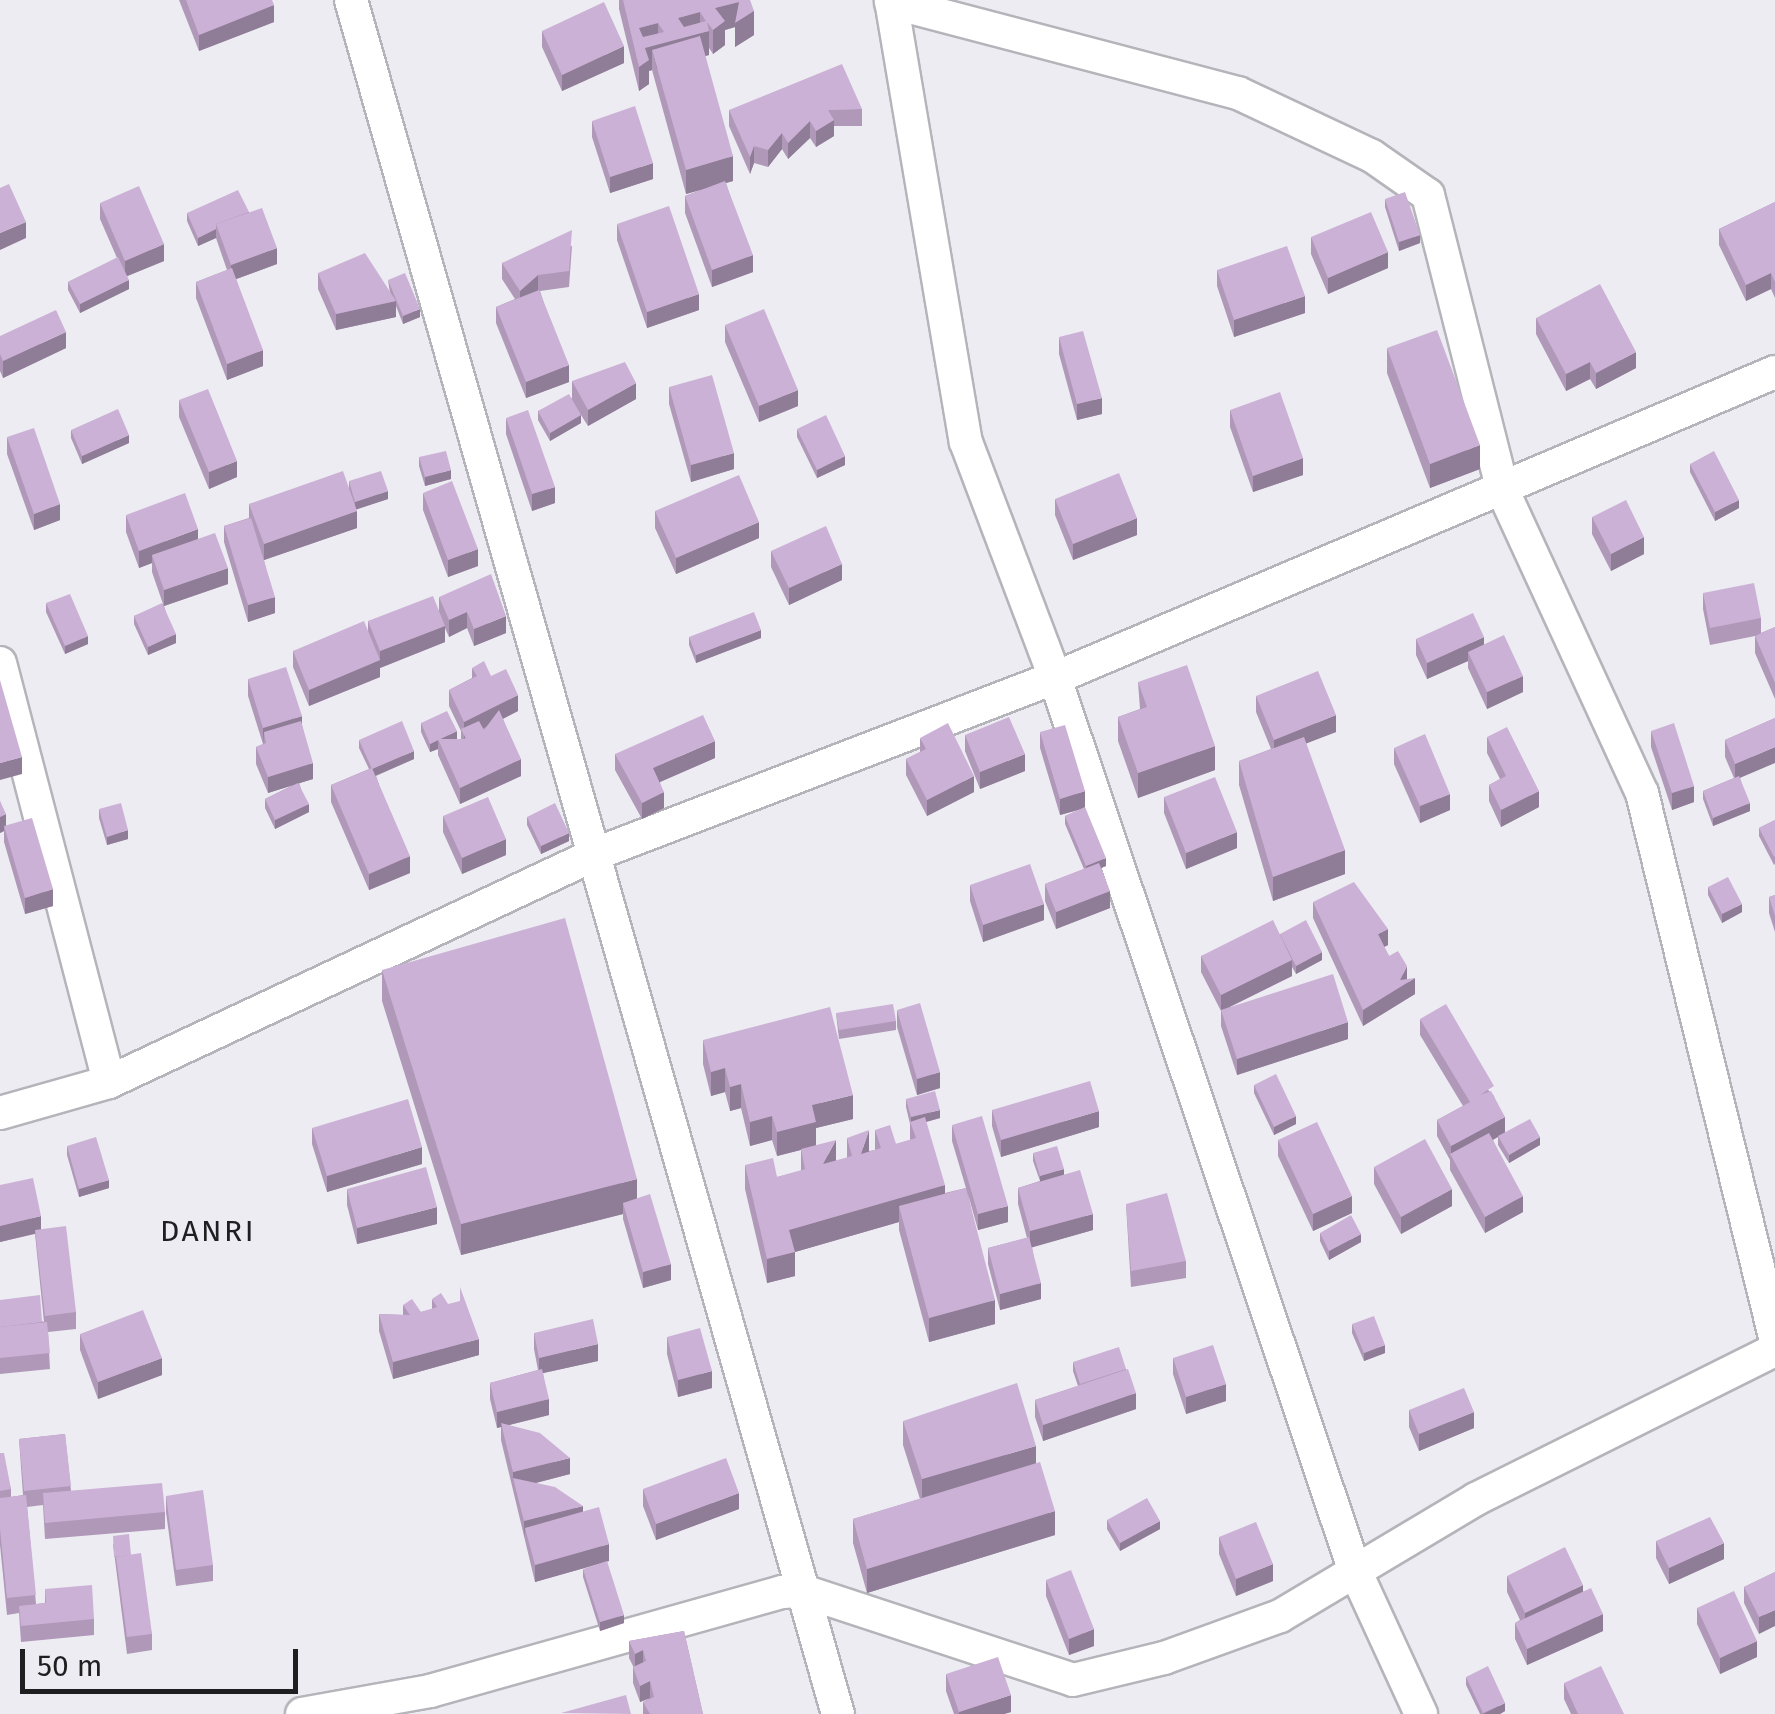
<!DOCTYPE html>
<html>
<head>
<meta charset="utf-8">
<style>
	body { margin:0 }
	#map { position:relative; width:1775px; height:1714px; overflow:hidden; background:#edecf2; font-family:"Fira Sans",sans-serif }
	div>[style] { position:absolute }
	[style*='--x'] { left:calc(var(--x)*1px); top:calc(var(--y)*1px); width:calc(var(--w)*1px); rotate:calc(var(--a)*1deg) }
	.roads { filter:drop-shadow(2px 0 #b5b4ba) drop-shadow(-2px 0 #b5b4ba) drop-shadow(0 2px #b5b4ba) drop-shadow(0 -2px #b5b4ba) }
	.minor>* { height:32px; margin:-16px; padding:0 16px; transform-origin:16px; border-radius:16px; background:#fff }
	.wall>* { inset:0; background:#af98b8 }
	.shaded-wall>* { inset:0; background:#8f7c96 }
	.building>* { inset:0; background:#ccb1d6 }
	span { translate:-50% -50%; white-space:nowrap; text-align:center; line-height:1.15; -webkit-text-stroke:10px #edecf2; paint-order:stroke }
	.neighbourhood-label { font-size:30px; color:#1f1f21; letter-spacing:2.5px }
	.scale { position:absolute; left:20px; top:1649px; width:278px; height:45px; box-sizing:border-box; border:5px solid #1f1f21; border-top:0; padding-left:12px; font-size:30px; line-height:35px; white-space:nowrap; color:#1f1f21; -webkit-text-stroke:8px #edecf2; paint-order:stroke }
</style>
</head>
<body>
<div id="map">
	<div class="roads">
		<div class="minor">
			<i style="--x:351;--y:0;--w:1782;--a:74.14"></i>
			<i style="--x:891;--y:0;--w:448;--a:80.4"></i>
			<i style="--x:966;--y:442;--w:252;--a:69.3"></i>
			<i style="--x:1055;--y:678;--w:937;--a:71.45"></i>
			<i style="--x:1353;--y:1566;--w:163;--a:65.3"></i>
			<i style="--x:891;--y:2;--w:359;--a:14.7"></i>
			<i style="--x:1238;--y:93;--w:148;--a:25.2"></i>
			<i style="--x:1372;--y:156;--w:68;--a:34.9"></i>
			<i style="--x:1428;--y:195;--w:305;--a:75.8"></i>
			<i style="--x:1503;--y:491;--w:332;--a:65.3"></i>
			<i style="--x:1642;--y:793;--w:560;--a:76.26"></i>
			<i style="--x:0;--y:663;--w:433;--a:75.4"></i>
			<i style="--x:0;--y:1113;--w:113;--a:-15.9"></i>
			<i style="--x:109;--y:1082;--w:540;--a:-25.09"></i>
			<i style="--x:598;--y:853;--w:489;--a:-21"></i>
			<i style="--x:1055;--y:678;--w:782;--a:-23.03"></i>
			<i style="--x:302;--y:1714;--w:130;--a:-10.2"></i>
			<i style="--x:430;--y:1691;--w:366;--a:-15.7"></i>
			<i style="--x:782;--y:1592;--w:21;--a:-3"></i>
			<i style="--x:803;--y:1591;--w:284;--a:18.2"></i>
			<i style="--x:1073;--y:1680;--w:94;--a:-13.6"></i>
			<i style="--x:1164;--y:1658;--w:123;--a:-19.9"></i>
			<i style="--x:1280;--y:1616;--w:228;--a:-30.8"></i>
			<i style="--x:1476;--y:1499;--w:334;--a:-26.5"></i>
		</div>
	</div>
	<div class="wall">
		<i style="clip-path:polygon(179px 0,272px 0,274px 22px,199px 51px)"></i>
		<i style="clip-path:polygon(619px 0,750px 0,754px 35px,735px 47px,735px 27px,725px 30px,725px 45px,713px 54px,709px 48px,709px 55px,705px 56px,733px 181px,726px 183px,753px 272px,712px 287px,685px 213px,685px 196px,706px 188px,686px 194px,652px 70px,649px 71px,649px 84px,639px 91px,619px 9px)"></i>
		<i style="clip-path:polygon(542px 31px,624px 63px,562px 91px,542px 47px)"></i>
		<i style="clip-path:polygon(862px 109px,862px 126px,834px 126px,834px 136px,816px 147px,810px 138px,788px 159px,782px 149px,768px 167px,754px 163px,750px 174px,729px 126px,729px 110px)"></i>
		<i style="clip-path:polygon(592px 121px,653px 179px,610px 193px,592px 137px)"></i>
		<i style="clip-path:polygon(1385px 199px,1420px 243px,1399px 251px,1385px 207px)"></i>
		<i style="clip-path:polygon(1775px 202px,1775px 298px,1771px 289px,1746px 301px,1719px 245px,1719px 229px)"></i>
		<i style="clip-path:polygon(100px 203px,164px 261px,127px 276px,129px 289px,80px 313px,68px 290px,68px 282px,117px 258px,100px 219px)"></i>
		<i style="clip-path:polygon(249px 212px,277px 264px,236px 279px,263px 366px,227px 380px,196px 298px,196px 282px,227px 270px,216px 238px,198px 246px,187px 221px,187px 213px)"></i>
		<i style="clip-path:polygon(617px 224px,699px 310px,647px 328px,617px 240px)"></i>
		<i style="clip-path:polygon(1311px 237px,1388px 268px,1328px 294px,1311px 254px)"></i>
		<i style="clip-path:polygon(572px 246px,569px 287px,540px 291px,569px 382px,526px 398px,496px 323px,496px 307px,515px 299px,502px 279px,502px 263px)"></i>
		<i style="clip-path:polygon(1217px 270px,1305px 313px,1234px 337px,1217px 286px)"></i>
		<i style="clip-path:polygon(318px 273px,390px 293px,388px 280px,420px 317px,403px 324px,396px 306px,396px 317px,336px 330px,318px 289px)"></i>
		<i style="clip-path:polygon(1536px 318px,1636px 368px,1596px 389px,1590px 379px,1566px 391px,1536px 334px)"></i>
		<i style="clip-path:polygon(725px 325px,798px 406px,759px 422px,725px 342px)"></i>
		<i style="clip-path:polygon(0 336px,66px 348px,3px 378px,0 371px)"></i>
		<i style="clip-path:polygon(1059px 337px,1102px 414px,1077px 420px,1059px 354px)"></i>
		<i style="clip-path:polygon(1387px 348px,1480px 469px,1430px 488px,1387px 373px)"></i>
		<i style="clip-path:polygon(572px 381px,636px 399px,588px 426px,581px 415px,581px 423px,550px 441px,538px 420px,538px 411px,572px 398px)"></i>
		<i style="clip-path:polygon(669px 387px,734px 469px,691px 482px,669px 404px)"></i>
		<i style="clip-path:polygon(179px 400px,237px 477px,209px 489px,179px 417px)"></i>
		<i style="clip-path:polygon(1230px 410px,1303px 475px,1253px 492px,1230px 427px)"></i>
		<i style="clip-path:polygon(506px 418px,555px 503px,532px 511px,506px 434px)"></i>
		<i style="clip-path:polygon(797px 429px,845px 465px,817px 478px,797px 437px)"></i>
		<i style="clip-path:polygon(71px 430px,129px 443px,82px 464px,71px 438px)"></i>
		<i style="clip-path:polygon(7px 437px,60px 520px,34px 530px,7px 454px)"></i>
		<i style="clip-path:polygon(419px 457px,451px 479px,425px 486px,419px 466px)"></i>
		<i style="clip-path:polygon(1690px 464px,1739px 508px,1715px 521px,1690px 472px)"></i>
		<i style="clip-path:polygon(349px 481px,388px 499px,356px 509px,357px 528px,264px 560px,275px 613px,248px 622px,224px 542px,224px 526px,249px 518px,249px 504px,349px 488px)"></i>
		<i style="clip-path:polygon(423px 493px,478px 566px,448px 577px,423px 510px)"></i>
		<i style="clip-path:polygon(1055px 499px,1137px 535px,1073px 560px,1055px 515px)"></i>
		<i style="clip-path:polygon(655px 511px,759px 538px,676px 574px,655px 528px)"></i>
		<i style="clip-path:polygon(126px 515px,228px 584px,164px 606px,176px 643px,148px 655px,134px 624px,134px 616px,163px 604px,152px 572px,152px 563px,139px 568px,126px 532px)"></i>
		<i style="clip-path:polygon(1592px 517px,1644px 554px,1611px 571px,1592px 534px)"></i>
		<i style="clip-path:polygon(771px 551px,842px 580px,789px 605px,771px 567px)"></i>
		<i style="clip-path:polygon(1703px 593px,1761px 618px,1761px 633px,1775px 627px,1775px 699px,1755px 653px,1755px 636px,1710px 645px,1703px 609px)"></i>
		<i style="clip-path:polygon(439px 597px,506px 633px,474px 646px,467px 628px,449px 637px,445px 628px,445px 642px,380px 668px,380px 666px,380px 677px,309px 706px,293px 667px,293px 651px,368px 632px,368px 621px,439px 610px)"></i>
		<i style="clip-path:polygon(46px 603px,88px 644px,65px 654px,46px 612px)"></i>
		<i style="clip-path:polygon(689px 637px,761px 638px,696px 663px,689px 645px)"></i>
		<i style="clip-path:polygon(1416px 639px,1484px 644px,1523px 692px,1487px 709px,1468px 668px,1468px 661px,1427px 679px,1416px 655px)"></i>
		<i style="clip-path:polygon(472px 668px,491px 676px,518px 711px,503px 719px,521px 776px,460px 804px,438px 755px,438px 749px,430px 752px,421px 732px,421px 723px,457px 739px,461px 739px,461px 731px,449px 706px,449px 690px,472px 678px)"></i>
		<i style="clip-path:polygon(248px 679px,302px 725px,313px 779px,299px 783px,309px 812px,275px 829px,265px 808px,265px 799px,293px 785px,268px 793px,256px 764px,256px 747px,263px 744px,248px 696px)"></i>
		<i style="clip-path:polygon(1138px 682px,1215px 770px,1138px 798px,1118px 741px,1118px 717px,1140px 709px)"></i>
		<i style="clip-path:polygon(1256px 696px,1336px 732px,1306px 743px,1345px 874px,1273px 901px,1239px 785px,1239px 761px,1271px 749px,1256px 712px)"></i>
		<i style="clip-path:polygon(1775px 718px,1740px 778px,1750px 811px,1713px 826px,1703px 799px,1703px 791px,1734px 778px,1725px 757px,1725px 740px)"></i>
		<i style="clip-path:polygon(1651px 731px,1694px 802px,1672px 810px,1651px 747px)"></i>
		<i style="clip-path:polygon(1040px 732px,1085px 808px,1106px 866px,1101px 868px,1110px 908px,1056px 929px,1045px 901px,1045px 884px,1084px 869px,1065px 824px,1065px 816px,1082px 809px,1060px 815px,1040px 748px)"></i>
		<i style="clip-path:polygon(965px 735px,1025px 771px,980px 789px,965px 751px)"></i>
		<i style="clip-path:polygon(1487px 737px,1539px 807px,1501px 827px,1489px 801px,1489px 785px,1500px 779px,1487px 753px)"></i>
		<i style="clip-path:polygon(920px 738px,974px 792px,927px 816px,906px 775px,906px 759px,920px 752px)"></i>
		<i style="clip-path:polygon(359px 740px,414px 759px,376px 776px,410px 873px,369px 890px,331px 802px,331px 785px,369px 769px,359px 748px)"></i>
		<i style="clip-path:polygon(1394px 748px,1450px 810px,1420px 823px,1394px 764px)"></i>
		<i style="clip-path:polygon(615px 754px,715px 758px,660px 782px,664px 808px,642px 819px,615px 770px)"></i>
		<i style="clip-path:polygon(1164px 797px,1237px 848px,1186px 869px,1164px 813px)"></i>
		<i style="clip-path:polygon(0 801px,6px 825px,53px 906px,25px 914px,4px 842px,4px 831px,0 833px)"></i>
		<i style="clip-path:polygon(99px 809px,128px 839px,107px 845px,99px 818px)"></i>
		<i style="clip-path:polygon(443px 816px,506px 855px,462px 874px,443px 832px)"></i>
		<i style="clip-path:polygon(527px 817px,569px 841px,541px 854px,527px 825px)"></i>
		<i style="clip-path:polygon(1775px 820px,1775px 864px,1774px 865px,1759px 836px,1759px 828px)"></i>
		<i style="clip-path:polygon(970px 885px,1044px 920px,983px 942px,970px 901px)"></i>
		<i style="clip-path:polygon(1708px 887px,1742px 912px,1722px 923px,1708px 895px)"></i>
		<i style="clip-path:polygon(1775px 895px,1775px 932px,1769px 913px,1769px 897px)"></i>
		<i style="clip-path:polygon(1313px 902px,1388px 945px,1384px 947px,1389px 956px,1407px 979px,1415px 994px,1363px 1026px,1313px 918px)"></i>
		<i style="clip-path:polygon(1280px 934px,1322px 960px,1296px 974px,1292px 967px,1292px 976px,1230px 1007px,1348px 1039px,1237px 1075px,1221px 1026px,1221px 1011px,1201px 972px,1201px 956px)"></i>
		<i style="clip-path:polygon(382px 970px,637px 1198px,671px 1280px,643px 1288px,623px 1219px,623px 1214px,461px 1255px,382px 1001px)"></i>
		<i style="clip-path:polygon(897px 1010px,940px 1088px,917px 1095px,897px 1027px)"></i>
		<i style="clip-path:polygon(836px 1013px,896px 1021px,896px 1030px,839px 1039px)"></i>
		<i style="clip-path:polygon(1420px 1019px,1494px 1096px,1505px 1132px,1540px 1145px,1509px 1163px,1498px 1145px,1498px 1137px,1493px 1140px,1523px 1212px,1485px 1233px,1450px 1170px,1450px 1160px,1437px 1136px,1437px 1120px,1463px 1106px,1420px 1035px)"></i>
		<i style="clip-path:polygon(703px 1040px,853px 1119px,816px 1128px,816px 1145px,836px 1161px,847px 1158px,847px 1138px,869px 1151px,875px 1150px,875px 1130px,896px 1144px,910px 1140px,910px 1124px,906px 1107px,906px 1099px,940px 1118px,926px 1122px,945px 1193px,966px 1188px,952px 1141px,952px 1125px,1008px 1222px,978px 1230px,968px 1194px,995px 1324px,929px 1342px,899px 1230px,899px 1222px,795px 1252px,795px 1276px,767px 1283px,745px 1189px,745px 1165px,777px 1177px,801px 1171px,801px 1150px,777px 1156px,772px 1140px,750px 1146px,741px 1108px,730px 1111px,725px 1092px,711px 1096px,703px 1064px)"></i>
		<i style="clip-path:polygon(1254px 1085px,1296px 1124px,1274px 1135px,1254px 1093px)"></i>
		<i style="clip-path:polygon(992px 1110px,1099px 1127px,1001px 1157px,992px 1126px)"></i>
		<i style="clip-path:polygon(312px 1128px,422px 1164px,327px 1192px,312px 1144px)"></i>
		<i style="clip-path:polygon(1278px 1140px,1352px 1213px,1313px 1231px,1278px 1156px)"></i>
		<i style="clip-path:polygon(67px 1146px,109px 1188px,79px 1197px,67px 1155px)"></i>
		<i style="clip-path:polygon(1033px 1153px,1064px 1174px,1093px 1230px,1032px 1247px,1041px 1299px,1000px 1310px,988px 1264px,988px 1248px,1027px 1238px,1018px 1204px,1018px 1188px,1040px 1181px,1033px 1161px)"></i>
		<i style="clip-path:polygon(1374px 1167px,1452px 1206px,1401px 1234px,1374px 1184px)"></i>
		<i style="clip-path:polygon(0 1185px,41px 1229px,76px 1312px,76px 1329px,48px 1332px,50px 1369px,0 1374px,0 1300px,44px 1322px,35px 1234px,0 1242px)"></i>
		<i style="clip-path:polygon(347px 1189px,437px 1224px,357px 1244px,347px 1205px)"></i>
		<i style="clip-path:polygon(1126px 1204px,1186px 1261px,1186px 1278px,1131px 1287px)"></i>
		<i style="clip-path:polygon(1320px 1233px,1361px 1242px,1329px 1260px,1320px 1241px)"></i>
		<i style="clip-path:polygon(432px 1299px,479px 1355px,393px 1379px,379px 1331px,379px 1314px,403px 1315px,403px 1305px,421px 1312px,432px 1309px)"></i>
		<i style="clip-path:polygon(1352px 1324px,1385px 1353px,1364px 1361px,1352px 1333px)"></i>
		<i style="clip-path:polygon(534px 1333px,598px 1361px,543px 1373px,549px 1415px,509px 1425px,570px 1474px,536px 1483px,583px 1512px,609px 1561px,535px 1582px,501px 1440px,501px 1427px,497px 1428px,490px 1399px,490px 1383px,538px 1370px,534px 1349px)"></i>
		<i style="clip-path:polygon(80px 1334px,162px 1375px,98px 1399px,80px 1350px)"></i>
		<i style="clip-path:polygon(667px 1337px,712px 1388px,678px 1397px,667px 1354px)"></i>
		<i style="clip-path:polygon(1173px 1358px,1226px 1401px,1186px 1414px,1173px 1374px)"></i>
		<i style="clip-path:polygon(1073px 1362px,1126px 1369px,1136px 1409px,1043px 1441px,1035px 1417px,1035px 1400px,1078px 1386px,1073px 1371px)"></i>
		<i style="clip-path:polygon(1409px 1410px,1474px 1428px,1419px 1451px,1409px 1427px)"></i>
		<i style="clip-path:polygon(903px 1421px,1036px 1464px,1055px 1535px,867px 1593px,853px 1543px,853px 1519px,920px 1499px,903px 1445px)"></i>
		<i style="clip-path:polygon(65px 1434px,71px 1491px,165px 1512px,165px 1529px,45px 1539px,43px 1505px,27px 1507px,36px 1604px,45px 1603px,45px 1589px,94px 1619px,94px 1635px,21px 1642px,19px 1613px,7px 1615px,0 1545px,0 1453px,11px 1489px,11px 1497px,23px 1495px,19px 1439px)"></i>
		<i style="clip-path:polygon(643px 1489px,739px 1509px,656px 1540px,643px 1506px)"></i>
		<i style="clip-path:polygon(166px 1496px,213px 1565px,213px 1581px,176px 1586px,166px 1512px)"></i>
		<i style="clip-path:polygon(1107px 1520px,1160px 1529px,1120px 1551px,1107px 1529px)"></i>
		<i style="clip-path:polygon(1219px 1537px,1273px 1581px,1236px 1596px,1219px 1554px)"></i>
		<i style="clip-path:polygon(1656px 1541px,1724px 1559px,1669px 1584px,1656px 1558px)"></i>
		<i style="clip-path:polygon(113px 1544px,131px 1555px,152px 1634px,152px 1650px,127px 1654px)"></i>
		<i style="clip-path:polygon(583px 1569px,624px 1623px,600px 1631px,583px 1577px)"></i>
		<i style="clip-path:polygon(1775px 1572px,1759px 1634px,1744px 1603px,1744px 1587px)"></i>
		<i style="clip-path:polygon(1507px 1576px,1583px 1591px,1603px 1631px,1527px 1665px,1515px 1639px,1515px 1623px,1520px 1620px,1507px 1592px)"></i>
		<i style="clip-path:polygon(1046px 1580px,1094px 1646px,1069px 1655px,1046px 1596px)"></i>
		<i style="clip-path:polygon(1697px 1608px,1757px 1657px,1720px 1674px,1697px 1624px)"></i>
		<i style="clip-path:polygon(684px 1631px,703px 1714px,643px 1714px,643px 1702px,650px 1698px,640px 1702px,633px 1683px,633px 1666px,629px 1658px,629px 1641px)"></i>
		<i style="clip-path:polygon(946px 1674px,1011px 1712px,1004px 1714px,954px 1714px,946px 1691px)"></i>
		<i style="clip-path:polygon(1466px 1677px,1505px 1711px,1500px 1714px,1480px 1714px,1466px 1685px)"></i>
		<i style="clip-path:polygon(1564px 1683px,1624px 1714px,1571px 1714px,1564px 1699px)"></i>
	</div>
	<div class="shaded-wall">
		<i style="clip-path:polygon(739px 2px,754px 11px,754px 35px,735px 47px,735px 27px,725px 30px,725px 45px,713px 54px,713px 30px,715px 8px)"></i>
		<i style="clip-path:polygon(274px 5px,274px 22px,199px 51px,199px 35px)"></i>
		<i style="clip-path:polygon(700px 12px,700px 33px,709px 31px,709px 55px,657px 69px,652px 50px,652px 70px,649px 71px,649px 84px,639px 91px,639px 28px,658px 23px,658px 44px,678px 18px)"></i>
		<i style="clip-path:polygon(624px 46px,624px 63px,562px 91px,562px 75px)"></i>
		<i style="clip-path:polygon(834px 120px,834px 136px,816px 147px,816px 131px)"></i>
		<i style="clip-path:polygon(810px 121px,810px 138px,788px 159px,788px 143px)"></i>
		<i style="clip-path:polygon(782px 133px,782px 149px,768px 167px,768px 150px)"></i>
		<i style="clip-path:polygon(754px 146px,754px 163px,750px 174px,750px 157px)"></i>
		<i style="clip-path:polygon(733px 156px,733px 181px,686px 194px,686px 170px)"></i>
		<i style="clip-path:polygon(653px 163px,653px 179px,610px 193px,610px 177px)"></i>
		<i style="clip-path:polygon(26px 222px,26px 238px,0 250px,0 233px)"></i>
		<i style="clip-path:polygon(216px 229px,216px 238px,198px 246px,198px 238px)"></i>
		<i style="clip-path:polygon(1420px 235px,1420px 243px,1399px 251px,1399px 242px)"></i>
		<i style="clip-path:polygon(164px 244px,164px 261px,125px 277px,125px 261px)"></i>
		<i style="clip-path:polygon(277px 248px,277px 264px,231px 281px,231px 265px)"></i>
		<i style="clip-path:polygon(1388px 252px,1388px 268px,1328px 294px,1328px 278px)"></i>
		<i style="clip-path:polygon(753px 255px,753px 272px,712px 287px,712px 270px)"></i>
		<i style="clip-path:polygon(1771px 273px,1771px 289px,1746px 301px,1746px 285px)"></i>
		<i style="clip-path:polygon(538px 275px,538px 291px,520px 308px,520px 291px)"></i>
		<i style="clip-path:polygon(129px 280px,129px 289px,80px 313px,80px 304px)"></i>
		<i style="clip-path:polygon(699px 294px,699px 310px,647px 328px,647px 312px)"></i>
		<i style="clip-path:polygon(1305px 296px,1305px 313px,1234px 337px,1234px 320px)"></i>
		<i style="clip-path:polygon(396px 301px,396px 317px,336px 330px,336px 314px)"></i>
		<i style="clip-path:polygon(420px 309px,420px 317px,403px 324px,403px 316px)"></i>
		<i style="clip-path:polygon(66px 332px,66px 348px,3px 378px,3px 361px)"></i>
		<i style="clip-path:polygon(263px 350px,263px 366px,227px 380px,227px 364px)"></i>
		<i style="clip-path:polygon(1636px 352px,1636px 368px,1596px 389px,1596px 373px)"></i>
		<i style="clip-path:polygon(1590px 362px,1590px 379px,1566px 391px,1566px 374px)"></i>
		<i style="clip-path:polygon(569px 365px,569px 382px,526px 398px,526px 382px)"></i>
		<i style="clip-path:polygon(636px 383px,636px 399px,588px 426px,588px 410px)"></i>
		<i style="clip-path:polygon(798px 390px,798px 406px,759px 422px,759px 406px)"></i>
		<i style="clip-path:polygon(1102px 398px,1102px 414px,1077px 420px,1077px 404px)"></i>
		<i style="clip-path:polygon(581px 415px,581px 423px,550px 441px,550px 433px)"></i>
		<i style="clip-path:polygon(129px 435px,129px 443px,82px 464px,82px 456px)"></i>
		<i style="clip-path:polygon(1480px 445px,1480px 469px,1430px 488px,1430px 464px)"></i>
		<i style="clip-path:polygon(734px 453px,734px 469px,691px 482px,691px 465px)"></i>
		<i style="clip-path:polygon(845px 456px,845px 465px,817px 478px,817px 470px)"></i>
		<i style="clip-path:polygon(1303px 458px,1303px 475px,1253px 492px,1253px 476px)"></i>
		<i style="clip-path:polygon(237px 461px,237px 477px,209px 489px,209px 472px)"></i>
		<i style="clip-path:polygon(451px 470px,451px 479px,425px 486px,425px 477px)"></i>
		<i style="clip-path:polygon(555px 487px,555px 503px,532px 511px,532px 494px)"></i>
		<i style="clip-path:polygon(388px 491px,388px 499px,355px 510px,355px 502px)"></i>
		<i style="clip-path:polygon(1739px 500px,1739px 508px,1715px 521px,1715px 512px)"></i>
		<i style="clip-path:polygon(60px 504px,60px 520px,34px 530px,34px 514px)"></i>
		<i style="clip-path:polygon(357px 511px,357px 528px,264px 560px,264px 544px)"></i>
		<i style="clip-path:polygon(1137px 518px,1137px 535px,1073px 560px,1073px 544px)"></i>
		<i style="clip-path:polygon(759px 522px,759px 538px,676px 574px,676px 558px)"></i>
		<i style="clip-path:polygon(198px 529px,198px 546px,152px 555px,152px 563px,139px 568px,139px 551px)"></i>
		<i style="clip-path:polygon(1644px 537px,1644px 554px,1611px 571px,1611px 554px)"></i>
		<i style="clip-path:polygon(478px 549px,478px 566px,448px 577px,448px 560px)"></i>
		<i style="clip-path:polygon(842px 564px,842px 580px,789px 605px,789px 588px)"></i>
		<i style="clip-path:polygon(228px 568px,228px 584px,164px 606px,164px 590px)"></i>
		<i style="clip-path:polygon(275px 597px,275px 613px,248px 622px,248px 605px)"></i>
		<i style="clip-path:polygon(467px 612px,467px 628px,449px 637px,449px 620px)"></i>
		<i style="clip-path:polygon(506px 616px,506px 633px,474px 646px,474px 629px)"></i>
		<i style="clip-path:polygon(445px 626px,445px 642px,380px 668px,380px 651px)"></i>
		<i style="clip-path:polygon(761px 630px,761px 638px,696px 663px,696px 655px)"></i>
		<i style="clip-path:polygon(176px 634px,176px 643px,148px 655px,148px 647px)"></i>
		<i style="clip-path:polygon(88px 636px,88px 644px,65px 654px,65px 646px)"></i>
		<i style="clip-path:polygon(1484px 637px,1484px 653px,1468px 652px,1468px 661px,1427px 679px,1427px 663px)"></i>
		<i style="clip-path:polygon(380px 660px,380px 677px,309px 706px,309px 690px)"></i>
		<i style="clip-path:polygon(1523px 676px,1523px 692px,1487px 709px,1487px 692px)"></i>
		<i style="clip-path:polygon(518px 695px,518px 711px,464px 738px,464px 722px)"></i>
		<i style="clip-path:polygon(1336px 715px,1336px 732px,1274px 756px,1274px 740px)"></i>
		<i style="clip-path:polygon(302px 716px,302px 732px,264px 732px,263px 745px,263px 728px)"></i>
		<i style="clip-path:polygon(457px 731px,457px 740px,438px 740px)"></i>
		<i style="clip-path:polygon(438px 740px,438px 749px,430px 752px,430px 744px)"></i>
		<i style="clip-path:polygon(715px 741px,715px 758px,653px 785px,653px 768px)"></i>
		<i style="clip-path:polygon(1215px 746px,1215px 770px,1138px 798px,1138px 773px)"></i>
		<i style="clip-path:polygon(1775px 747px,1775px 763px,1735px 780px,1735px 764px)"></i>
		<i style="clip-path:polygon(414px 751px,414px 759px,372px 777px,372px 769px)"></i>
		<i style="clip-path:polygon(1025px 754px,1025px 771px,980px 789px,980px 772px)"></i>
		<i style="clip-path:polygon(22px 757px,22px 774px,0 780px,0 763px)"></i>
		<i style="clip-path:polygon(521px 759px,521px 776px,460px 804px,460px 788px)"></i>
		<i style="clip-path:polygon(313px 763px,313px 779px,268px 793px,268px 777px)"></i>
		<i style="clip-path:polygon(974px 776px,974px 792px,927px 816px,927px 800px)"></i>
		<i style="clip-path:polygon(1694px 786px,1694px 802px,1672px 810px,1672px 793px)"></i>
		<i style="clip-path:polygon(1085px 791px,1085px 808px,1060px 815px,1060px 799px)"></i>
		<i style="clip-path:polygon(1539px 791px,1539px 807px,1501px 827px,1501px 810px)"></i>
		<i style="clip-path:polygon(664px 792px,664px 808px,642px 819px,642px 803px)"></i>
		<i style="clip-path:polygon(1450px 794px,1450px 810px,1420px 823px,1420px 806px)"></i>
		<i style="clip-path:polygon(1750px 803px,1750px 811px,1713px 826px,1713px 818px)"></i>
		<i style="clip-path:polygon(309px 804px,309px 812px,275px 829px,275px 820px)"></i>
		<i style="clip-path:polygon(6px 814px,6px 830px,4px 826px,4px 831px,0 833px,0 817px)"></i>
		<i style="clip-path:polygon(128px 830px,128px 839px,107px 845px,107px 837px)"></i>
		<i style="clip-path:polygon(1237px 832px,1237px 848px,1186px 869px,1186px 853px)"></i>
		<i style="clip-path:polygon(569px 833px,569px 841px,541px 854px,541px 846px)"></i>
		<i style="clip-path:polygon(506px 839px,506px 855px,462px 874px,462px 858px)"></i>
		<i style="clip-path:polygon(1345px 850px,1345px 874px,1273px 901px,1273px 877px)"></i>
		<i style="clip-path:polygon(410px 856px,410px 873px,369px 890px,369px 874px)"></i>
		<i style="clip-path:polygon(1106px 858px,1106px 866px,1086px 874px,1086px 866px)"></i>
		<i style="clip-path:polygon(53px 889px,53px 906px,25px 914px,25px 898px)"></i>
		<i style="clip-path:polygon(1110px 891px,1110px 908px,1056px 929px,1056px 912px)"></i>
		<i style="clip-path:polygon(1044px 904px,1044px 920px,983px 942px,983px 925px)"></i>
		<i style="clip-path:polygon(1742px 904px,1742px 912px,1722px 923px,1722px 914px)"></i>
		<i style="clip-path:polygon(1388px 929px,1388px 945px,1378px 950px,1378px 934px)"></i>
		<i style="clip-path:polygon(1322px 952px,1322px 960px,1296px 974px,1296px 966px)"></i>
		<i style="clip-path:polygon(1292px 960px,1292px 976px,1221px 1011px,1221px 995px)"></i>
		<i style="clip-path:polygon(1407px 966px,1407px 983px,1415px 978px,1415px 994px,1363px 1026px,1363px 1010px,1400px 980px)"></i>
		<i style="clip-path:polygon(1348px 1022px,1348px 1039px,1237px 1075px,1237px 1059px)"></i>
		<i style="clip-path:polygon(725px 1068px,725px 1092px,711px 1096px,711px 1072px)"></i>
		<i style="clip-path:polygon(940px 1072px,940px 1088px,917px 1095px,917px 1079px)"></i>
		<i style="clip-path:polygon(741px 1084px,741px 1108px,730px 1111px,730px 1087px)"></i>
		<i style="clip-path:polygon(853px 1095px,853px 1119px,816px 1128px,816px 1146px,777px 1156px,777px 1132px,812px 1105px)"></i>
		<i style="clip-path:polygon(940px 1110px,940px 1118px,911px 1126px,911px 1117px)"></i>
		<i style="clip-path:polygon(1099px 1111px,1099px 1127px,1001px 1157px,1001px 1140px)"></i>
		<i style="clip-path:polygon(772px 1116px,772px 1140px,750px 1146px,750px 1122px)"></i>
		<i style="clip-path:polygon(1296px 1116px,1296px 1124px,1274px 1135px,1274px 1127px)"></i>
		<i style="clip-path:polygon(1505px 1117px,1505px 1133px,1454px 1161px,1451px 1156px,1451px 1146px)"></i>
		<i style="clip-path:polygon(869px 1130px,869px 1154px,861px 1154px)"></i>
		<i style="clip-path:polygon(1540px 1137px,1540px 1145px,1509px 1163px,1509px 1155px)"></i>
		<i style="clip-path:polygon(836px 1140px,836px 1164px,823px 1164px)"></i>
		<i style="clip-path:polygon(422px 1147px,422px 1164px,327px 1192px,327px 1176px)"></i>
		<i style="clip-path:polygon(1064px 1169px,1064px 1177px,1040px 1184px,1040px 1176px)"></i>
		<i style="clip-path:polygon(637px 1179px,637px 1210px,623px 1203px,623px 1214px,461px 1255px,461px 1224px)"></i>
		<i style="clip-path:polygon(109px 1180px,109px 1188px,79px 1197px,79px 1189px)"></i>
		<i style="clip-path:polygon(945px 1185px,945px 1209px,899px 1206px,899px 1222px,795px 1252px,795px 1276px,767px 1283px,767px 1259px,789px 1230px)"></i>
		<i style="clip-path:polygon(1452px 1189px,1452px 1206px,1401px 1234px,1401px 1217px)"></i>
		<i style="clip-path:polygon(1352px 1196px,1352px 1213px,1313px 1231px,1313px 1214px)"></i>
		<i style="clip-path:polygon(1523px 1196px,1523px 1212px,1485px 1233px,1485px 1217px)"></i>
		<i style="clip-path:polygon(1008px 1206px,1008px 1222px,978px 1230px,978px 1214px)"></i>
		<i style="clip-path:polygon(437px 1207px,437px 1224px,357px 1244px,357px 1228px)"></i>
		<i style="clip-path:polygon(1093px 1214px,1093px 1230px,1030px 1248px,1030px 1231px)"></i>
		<i style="clip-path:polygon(41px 1216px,41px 1232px,0 1242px,0 1226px)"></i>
		<i style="clip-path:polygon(1361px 1234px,1361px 1242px,1329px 1260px,1329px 1251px)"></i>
		<i style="clip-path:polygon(671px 1264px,671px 1280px,643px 1288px,643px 1272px)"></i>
		<i style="clip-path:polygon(1041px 1283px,1041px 1299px,1000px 1310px,1000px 1294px)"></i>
		<i style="clip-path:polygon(995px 1300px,995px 1324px,929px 1342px,929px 1318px)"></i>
		<i style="clip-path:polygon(479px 1339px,479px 1355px,393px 1379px,393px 1362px)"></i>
		<i style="clip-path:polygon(598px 1344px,598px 1361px,539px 1374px,539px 1358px)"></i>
		<i style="clip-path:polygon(1385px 1345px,1385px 1353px,1364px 1361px,1364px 1353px)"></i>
		<i style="clip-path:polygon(162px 1358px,162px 1375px,98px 1399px,98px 1382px)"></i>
		<i style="clip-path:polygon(712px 1371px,712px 1388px,678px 1397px,678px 1380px)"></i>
		<i style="clip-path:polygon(1226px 1384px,1226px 1401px,1186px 1414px,1186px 1397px)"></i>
		<i style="clip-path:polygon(1136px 1393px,1136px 1409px,1043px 1441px,1043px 1425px)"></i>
		<i style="clip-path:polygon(549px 1399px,549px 1415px,497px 1428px,497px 1412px)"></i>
		<i style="clip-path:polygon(1474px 1412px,1474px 1428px,1419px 1451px,1419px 1434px)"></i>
		<i style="clip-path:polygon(1036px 1446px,1036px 1470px,922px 1503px,922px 1479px)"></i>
		<i style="clip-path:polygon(570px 1458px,570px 1474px,516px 1488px,513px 1478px,513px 1488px,513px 1472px)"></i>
		<i style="clip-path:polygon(739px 1493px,739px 1509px,656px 1540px,656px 1524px)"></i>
		<i style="clip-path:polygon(583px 1506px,583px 1522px,525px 1528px,524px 1538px,524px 1521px)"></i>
		<i style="clip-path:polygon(1055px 1511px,1055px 1535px,867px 1593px,867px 1569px)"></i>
		<i style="clip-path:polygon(1160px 1521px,1160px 1529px,1120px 1551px,1120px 1543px)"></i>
		<i style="clip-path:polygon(1724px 1543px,1724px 1559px,1669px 1584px,1669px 1568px)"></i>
		<i style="clip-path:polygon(609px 1544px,609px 1561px,535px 1582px,535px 1565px)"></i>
		<i style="clip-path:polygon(1273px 1564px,1273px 1581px,1236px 1596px,1236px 1579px)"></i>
		<i style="clip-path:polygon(1583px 1585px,1583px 1601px,1525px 1630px,1525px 1613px)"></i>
		<i style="clip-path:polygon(1775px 1610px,1775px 1626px,1759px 1634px,1759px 1617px)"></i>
		<i style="clip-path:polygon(1603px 1614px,1603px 1631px,1527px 1665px,1527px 1649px)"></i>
		<i style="clip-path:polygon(624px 1615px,624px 1623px,600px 1631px,600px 1622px)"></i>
		<i style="clip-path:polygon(1094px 1629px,1094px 1646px,1069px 1655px,1069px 1639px)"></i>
		<i style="clip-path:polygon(1757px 1641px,1757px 1657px,1720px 1674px,1720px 1658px)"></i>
		<i style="clip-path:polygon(643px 1650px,643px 1666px,635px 1670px,635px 1654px)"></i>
		<i style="clip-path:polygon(650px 1681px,650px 1698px,640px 1702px,640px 1686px)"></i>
		<i style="clip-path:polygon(1011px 1695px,1011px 1712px,1004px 1714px,959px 1714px,959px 1712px)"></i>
		<i style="clip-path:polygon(1505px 1703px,1505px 1711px,1500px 1714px,1483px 1714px)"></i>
	</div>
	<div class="building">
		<i style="clip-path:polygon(186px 0,272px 0,274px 5px,199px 35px)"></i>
		<i style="clip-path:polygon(evenodd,623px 0,750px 0,754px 11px,735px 23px,739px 2px,715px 8px,725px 21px,713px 30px,707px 22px,709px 31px,645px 48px,649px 60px,639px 67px,623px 0,700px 12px,706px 21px,684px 27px,678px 18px,700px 12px,623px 0,658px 23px,664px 32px,643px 37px,639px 28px,658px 23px)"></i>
		<i style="clip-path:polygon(604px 2px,624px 46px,562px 75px,542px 31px)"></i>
		<i style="clip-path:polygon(700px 36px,733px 156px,686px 170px,652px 50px)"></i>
		<i style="clip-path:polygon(842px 64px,862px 109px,828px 110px,834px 120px,816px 131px,810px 121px,788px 143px,782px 133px,768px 150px,754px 146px,750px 157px,729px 110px)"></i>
		<i style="clip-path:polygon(635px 106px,653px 163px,610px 177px,592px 121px)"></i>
		<i style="clip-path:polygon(725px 181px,753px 255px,712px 270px,685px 196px)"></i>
		<i style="clip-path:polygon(9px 184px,26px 222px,0 233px,0 188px)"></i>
		<i style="clip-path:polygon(139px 186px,164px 244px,125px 261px,100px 203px)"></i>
		<i style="clip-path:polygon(238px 190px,249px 212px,216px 224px,216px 229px,198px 238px,187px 213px)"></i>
		<i style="clip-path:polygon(1405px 192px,1420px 235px,1399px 242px,1385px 199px)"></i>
		<i style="clip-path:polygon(1775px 202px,1775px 282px,1771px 273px,1746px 285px,1719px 229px)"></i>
		<i style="clip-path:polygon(669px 206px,699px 294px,647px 312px,617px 224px)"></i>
		<i style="clip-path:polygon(262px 208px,277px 248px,231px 265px,216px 224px)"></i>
		<i style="clip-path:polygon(1371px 212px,1388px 252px,1328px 278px,1311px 237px)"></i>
		<i style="clip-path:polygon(572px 230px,569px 271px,538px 275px,520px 291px,502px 263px)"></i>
		<i style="clip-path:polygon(1287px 246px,1305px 296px,1234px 320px,1217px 270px)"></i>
		<i style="clip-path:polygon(365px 253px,396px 301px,336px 314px,318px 273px)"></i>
		<i style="clip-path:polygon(118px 257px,129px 280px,80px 304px,68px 282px)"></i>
		<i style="clip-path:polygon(232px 268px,263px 350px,227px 364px,196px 282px)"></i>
		<i style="clip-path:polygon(405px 273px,420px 309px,403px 316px,388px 280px)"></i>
		<i style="clip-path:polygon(1600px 284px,1636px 352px,1596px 373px,1590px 362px,1566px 374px,1536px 318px)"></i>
		<i style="clip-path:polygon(539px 290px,569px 365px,526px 382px,496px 307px)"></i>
		<i style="clip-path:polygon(764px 309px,798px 390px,759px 406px,725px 325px)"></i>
		<i style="clip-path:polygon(56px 310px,66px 332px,3px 361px,0 354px,0 336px)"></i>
		<i style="clip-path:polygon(1437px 330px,1480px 445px,1430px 464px,1387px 348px)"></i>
		<i style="clip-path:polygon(1083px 331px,1102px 398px,1077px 404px,1059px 337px)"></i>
		<i style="clip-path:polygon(625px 362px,636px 383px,588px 410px,572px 381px)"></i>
		<i style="clip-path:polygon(712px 375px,734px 453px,691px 465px,669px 387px)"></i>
		<i style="clip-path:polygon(208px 389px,237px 461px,209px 472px,179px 400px)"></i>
		<i style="clip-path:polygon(1280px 392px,1303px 458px,1253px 476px,1230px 410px)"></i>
		<i style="clip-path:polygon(569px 394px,581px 415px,550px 433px,538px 411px)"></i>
		<i style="clip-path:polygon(118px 409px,129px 435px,82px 456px,71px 430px)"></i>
		<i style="clip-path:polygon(528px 410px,555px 487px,532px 494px,506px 418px)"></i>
		<i style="clip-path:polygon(826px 415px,845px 456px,817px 470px,797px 429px)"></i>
		<i style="clip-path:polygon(34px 428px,60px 504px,34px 514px,7px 437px)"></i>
		<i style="clip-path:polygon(446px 451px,451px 470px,425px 477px,419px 457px)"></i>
		<i style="clip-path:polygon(1714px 451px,1739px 500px,1715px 512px,1690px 464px)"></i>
		<i style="clip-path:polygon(343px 471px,357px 511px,264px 544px,249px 504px)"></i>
		<i style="clip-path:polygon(381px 471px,388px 491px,355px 502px,349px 481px)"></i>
		<i style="clip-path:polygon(1119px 473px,1137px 518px,1073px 544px,1055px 499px)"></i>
		<i style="clip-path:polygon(739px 475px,759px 522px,676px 558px,655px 511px)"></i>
		<i style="clip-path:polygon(452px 481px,478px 549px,448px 560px,423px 493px)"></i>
		<i style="clip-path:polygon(185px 493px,198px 529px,139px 551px,126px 515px)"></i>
		<i style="clip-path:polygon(1626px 500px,1644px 537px,1611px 554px,1592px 517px)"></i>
		<i style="clip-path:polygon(251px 518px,275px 597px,248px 605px,224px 526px)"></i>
		<i style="clip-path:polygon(826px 526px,842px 564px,789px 588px,771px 551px)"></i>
		<i style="clip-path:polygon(215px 533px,228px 568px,164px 590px,152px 555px)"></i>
		<i style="clip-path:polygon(491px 574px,506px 616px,474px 629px,467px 612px,449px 620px,439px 597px)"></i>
		<i style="clip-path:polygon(1754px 583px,1761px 618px,1710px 628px,1703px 593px)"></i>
		<i style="clip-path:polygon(70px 594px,88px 636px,65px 646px,46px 603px)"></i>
		<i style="clip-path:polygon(433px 596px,445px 626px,380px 651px,368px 621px)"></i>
		<i style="clip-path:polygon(162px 603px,176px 634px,148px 647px,134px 616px)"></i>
		<i style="clip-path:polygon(754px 612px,761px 630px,696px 655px,689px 637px)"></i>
		<i style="clip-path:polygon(1473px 613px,1484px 637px,1427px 663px,1416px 639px)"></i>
		<i style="clip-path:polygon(364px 621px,380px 660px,309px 690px,293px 651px)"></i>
		<i style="clip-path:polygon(1775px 627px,1775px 683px,1755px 636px)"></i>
		<i style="clip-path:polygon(1504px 635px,1523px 676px,1487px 692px,1468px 652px)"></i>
		<i style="clip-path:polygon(484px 661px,491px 676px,506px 669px,518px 695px,464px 722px,449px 690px,477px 676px,472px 668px)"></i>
		<i style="clip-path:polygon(1187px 665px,1215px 746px,1138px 773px,1118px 717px,1147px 707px,1138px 682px)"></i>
		<i style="clip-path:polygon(286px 667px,302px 716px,263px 728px,248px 679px)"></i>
		<i style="clip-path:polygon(1318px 671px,1336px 715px,1274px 740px,1256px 696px)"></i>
		<i style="clip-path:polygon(0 680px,22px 757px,0 763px)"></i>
		<i style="clip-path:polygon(499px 710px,521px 759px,460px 788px,438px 739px,466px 739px,461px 729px,479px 721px,484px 730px)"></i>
		<i style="clip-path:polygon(447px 711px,457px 731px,430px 744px,421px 723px)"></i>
		<i style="clip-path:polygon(703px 715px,715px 741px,653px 768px,664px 792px,642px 803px,615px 754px)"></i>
		<i style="clip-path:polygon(1009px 717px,1025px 754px,980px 772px,965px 735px)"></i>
		<i style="clip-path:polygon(1775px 718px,1775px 747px,1735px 764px,1725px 740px)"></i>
		<i style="clip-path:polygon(301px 721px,313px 763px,268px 777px,256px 747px,266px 743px,264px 732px)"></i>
		<i style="clip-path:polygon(402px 721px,414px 751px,372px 769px,359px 740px)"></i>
		<i style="clip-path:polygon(948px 723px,974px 776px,927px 800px,906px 759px,926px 749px,920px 738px)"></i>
		<i style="clip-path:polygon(1674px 723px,1694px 786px,1672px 793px,1651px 731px)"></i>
		<i style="clip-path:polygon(1065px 725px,1085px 791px,1060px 799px,1040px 732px)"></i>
		<i style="clip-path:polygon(1507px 727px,1539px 791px,1501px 810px,1489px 785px,1506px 776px,1487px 737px)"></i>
		<i style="clip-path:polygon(1425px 734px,1450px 794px,1420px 806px,1394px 748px)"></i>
		<i style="clip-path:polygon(1304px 737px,1345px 850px,1273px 877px,1239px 761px)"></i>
		<i style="clip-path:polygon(372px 768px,410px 856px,369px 874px,331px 785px)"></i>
		<i style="clip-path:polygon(1739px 776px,1750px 803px,1713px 818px,1703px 791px)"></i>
		<i style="clip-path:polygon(1215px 777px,1237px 832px,1186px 853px,1164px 797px)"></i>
		<i style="clip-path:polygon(298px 783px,309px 804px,275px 820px,265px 799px)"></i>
		<i style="clip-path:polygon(488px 797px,506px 839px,462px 858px,443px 816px)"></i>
		<i style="clip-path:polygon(0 801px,6px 814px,0 817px)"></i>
		<i style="clip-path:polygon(121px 803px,128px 830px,107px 837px,99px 809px)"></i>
		<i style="clip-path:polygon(555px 803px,569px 833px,541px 846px,527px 817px)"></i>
		<i style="clip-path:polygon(1085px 807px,1106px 858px,1086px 866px,1065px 816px)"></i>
		<i style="clip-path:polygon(32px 818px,53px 889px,25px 898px,4px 826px)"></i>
		<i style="clip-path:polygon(1775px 820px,1775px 856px,1774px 857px,1759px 828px)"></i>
		<i style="clip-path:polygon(1099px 863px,1110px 891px,1056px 912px,1045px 884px)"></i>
		<i style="clip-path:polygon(1030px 864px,1044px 904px,983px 925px,970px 885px)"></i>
		<i style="clip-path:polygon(1728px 877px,1742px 904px,1722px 914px,1708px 887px)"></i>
		<i style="clip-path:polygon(1354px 882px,1388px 929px,1378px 934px,1389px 956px,1398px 951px,1407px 966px,1400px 980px,1415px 978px,1363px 1010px,1313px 902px)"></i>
		<i style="clip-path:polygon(1775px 895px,1775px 916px,1769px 897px)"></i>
		<i style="clip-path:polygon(565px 918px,637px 1179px,461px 1224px,382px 970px)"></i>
		<i style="clip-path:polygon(1273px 920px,1292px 960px,1221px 995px,1201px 956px)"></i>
		<i style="clip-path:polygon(1306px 920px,1322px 952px,1296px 966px,1280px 934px)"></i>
		<i style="clip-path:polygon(1333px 974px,1348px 1022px,1237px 1059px,1221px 1010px)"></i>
		<i style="clip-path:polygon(920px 1003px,940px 1072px,917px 1079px,897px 1010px)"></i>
		<i style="clip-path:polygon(893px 1004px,896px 1021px,839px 1030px,836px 1013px)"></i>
		<i style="clip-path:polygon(1446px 1004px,1494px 1086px,1480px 1095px,1491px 1091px,1505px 1117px,1451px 1146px,1437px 1120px,1470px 1102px,1420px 1019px)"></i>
		<i style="clip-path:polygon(830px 1007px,853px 1095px,812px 1105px,816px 1122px,777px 1132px,772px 1116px,750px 1122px,741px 1084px,730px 1087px,725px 1068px,711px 1072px,703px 1040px)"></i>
		<i style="clip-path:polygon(1276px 1074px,1296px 1116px,1274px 1127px,1254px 1085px)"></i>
		<i style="clip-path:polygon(1090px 1081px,1099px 1111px,1001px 1140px,992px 1110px)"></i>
		<i style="clip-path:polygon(935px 1091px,940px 1110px,911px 1117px,906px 1099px)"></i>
		<i style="clip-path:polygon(408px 1099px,422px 1147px,327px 1176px,312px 1128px)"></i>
		<i style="clip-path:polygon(982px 1116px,1008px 1206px,978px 1214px,952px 1125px)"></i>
		<i style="clip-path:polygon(925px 1117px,945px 1185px,789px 1230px,795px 1252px,767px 1259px,745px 1165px,773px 1158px,777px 1177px,805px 1169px,801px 1149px,836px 1140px,823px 1164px,852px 1156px,847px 1138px,869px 1130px,861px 1154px,881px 1148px,875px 1130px,890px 1125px,896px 1144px,916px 1138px,910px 1122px)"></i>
		<i style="clip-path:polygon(1530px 1119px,1540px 1137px,1509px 1155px,1498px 1136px)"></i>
		<i style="clip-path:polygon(1317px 1122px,1352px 1196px,1313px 1214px,1278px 1140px)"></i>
		<i style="clip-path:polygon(1489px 1133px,1523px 1196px,1485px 1217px,1450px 1154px)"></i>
		<i style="clip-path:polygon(96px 1137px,109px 1180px,79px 1189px,67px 1146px)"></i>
		<i style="clip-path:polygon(1425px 1139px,1452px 1189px,1401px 1217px,1374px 1167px)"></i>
		<i style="clip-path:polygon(1057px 1146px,1064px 1169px,1040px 1176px,1033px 1153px)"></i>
		<i style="clip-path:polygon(426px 1167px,437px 1207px,357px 1228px,347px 1189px)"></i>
		<i style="clip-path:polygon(1080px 1170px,1093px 1214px,1030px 1231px,1018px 1188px)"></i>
		<i style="clip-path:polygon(33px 1178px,41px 1216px,0 1226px,0 1185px)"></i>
		<i style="clip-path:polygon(966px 1188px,995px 1300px,929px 1318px,899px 1206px)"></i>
		<i style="clip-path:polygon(1167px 1193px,1186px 1261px,1131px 1271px,1126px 1204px)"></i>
		<i style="clip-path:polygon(650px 1194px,671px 1264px,643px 1272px,623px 1203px)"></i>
		<i style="clip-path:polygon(1351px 1215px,1361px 1234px,1329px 1251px,1320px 1233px)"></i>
		<i style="clip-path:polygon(66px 1226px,76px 1312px,45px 1316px,35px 1230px)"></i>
		<i style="clip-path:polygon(1029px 1237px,1041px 1283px,1000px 1294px,988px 1248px)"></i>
		<i style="clip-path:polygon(460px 1287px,479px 1339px,393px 1362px,379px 1314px,410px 1315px,403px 1305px,412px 1299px,421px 1312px,437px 1307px,432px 1299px,441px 1293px,448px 1304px,460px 1301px)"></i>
		<i style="clip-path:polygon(40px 1295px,42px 1322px,0 1327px,0 1300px)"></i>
		<i style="clip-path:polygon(143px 1310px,162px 1358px,98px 1382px,80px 1334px)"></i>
		<i style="clip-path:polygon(1374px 1316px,1385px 1345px,1364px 1353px,1352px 1324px)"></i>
		<i style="clip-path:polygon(593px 1319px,598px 1344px,539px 1358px,534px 1333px)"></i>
		<i style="clip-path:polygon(47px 1322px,50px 1353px,0 1358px,0 1327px)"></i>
		<i style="clip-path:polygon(700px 1328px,712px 1371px,678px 1380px,667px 1337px)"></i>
		<i style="clip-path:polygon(1213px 1345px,1226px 1384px,1186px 1397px,1173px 1358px)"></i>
		<i style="clip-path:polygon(1119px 1347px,1126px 1369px,1080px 1384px,1073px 1362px)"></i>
		<i style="clip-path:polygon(542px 1369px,549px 1399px,497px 1412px,490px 1383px)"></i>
		<i style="clip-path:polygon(1128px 1369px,1136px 1393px,1043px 1425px,1035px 1400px)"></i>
		<i style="clip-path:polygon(1017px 1383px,1036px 1446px,922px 1479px,903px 1421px)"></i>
		<i style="clip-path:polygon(1464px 1388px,1474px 1412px,1419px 1434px,1409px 1410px)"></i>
		<i style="clip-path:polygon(501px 1423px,540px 1433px,570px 1458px,513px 1472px)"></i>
		<i style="clip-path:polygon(65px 1434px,71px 1486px,24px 1491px,19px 1439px)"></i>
		<i style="clip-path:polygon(0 1453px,4px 1453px,11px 1489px,0 1491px)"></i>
		<i style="clip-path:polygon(726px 1458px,739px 1493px,656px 1524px,643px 1489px)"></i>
		<i style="clip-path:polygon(1040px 1462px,1055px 1511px,867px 1569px,853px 1519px)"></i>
		<i style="clip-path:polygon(513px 1478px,555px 1487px,583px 1506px,524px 1521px)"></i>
		<i style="clip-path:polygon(162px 1483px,165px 1512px,45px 1523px,43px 1493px)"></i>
		<i style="clip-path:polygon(203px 1490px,213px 1565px,176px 1570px,166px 1496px)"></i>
		<i style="clip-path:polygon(26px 1495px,36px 1595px,7px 1598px,0 1529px,0 1498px)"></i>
		<i style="clip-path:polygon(1147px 1498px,1160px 1521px,1120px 1543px,1107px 1520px)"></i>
		<i style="clip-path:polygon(599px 1507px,609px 1544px,535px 1565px,525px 1528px)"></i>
		<i style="clip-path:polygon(1710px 1517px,1724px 1543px,1669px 1568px,1656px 1541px)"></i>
		<i style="clip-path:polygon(1256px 1522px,1273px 1564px,1236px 1579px,1219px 1537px)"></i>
		<i style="clip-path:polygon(129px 1534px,131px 1555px,114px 1557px,113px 1536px)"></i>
		<i style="clip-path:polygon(1565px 1547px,1583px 1585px,1525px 1613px,1507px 1576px)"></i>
		<i style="clip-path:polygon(141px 1553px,152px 1634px,127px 1637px,116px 1557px)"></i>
		<i style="clip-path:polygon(607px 1561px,624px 1615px,600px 1622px,583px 1569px)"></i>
		<i style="clip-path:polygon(1071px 1570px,1094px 1629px,1069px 1639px,1046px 1580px)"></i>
		<i style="clip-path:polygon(1775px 1572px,1775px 1610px,1759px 1617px,1744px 1587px)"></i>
		<i style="clip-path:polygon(92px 1585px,94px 1619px,21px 1626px,19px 1606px,46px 1603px,45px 1589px)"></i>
		<i style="clip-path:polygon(1591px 1588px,1603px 1614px,1527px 1649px,1515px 1623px)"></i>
		<i style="clip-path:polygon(1734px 1591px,1757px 1641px,1720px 1658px,1697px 1608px)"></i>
		<i style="clip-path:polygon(684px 1631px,703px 1714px,650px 1714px,643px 1702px,654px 1697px,650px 1681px,640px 1686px,633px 1667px,646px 1661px,643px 1650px,635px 1654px,629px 1641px)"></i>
		<i style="clip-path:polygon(998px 1657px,1011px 1695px,959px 1712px,946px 1674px)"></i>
		<i style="clip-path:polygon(1488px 1666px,1505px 1703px,1483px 1713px,1466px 1677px)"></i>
		<i style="clip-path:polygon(1601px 1666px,1624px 1714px,1578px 1714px,1564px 1683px)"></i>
		<i style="clip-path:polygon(626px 1695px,631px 1714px,561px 1713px)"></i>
	</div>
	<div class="neighbourhood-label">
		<span style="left:208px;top:1231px">DANRI</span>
	</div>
	<div class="scale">50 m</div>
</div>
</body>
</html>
